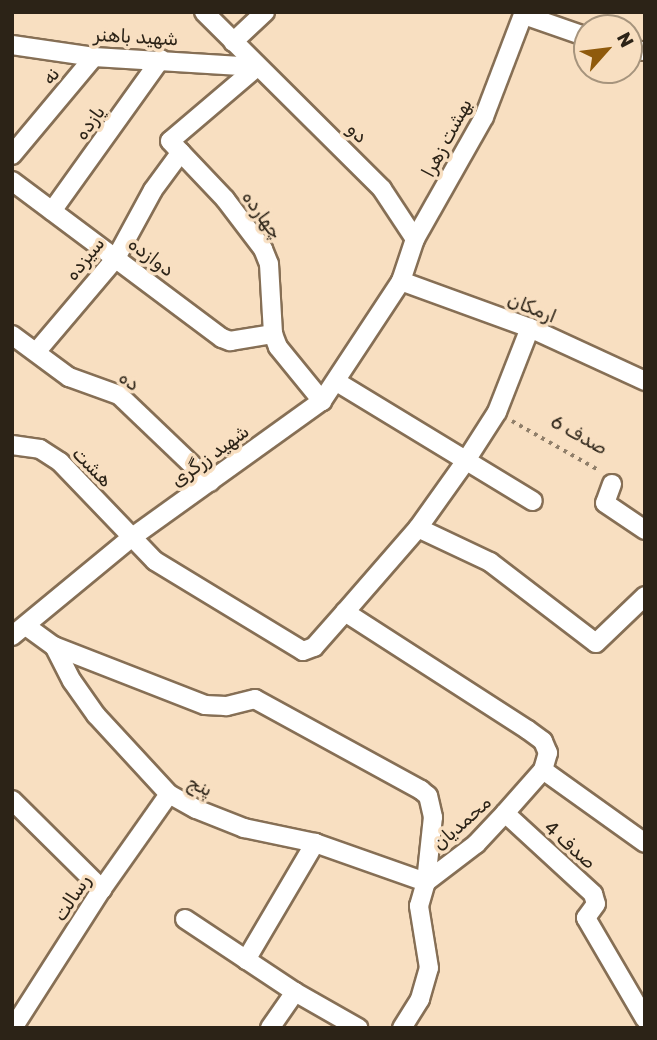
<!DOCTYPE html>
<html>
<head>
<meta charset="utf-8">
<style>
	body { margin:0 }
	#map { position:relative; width:657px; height:1040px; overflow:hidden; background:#f8dfc1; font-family:Rubik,Vazirmatn,sans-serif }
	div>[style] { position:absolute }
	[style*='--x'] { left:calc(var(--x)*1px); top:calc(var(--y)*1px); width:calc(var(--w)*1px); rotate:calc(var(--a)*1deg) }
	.path>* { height:3.5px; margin-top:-1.75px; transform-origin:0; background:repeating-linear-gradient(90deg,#907f6a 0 3.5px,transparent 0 8.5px) }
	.roads { filter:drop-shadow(2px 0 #866f55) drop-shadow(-2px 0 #866f55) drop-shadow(0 2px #866f55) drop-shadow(0 -2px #866f55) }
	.street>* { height:18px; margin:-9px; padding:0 9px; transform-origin:9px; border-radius:9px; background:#fff }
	span { translate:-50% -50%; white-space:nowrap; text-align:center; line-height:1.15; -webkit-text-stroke:7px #f8dfc1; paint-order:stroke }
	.street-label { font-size:19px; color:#2c2317 }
	.frame { position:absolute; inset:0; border:14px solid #2c2317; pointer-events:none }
	.north { position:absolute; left:573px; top:14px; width:70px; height:70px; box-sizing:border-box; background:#f8dfc1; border:2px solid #a6947d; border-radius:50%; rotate:62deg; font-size:19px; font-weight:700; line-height:28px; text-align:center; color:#2c2317 }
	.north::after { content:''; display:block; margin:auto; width:24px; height:32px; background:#8f5a0c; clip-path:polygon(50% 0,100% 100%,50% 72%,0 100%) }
</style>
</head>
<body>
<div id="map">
	<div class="path">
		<i style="--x:512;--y:421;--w:101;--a:29.6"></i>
	</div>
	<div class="roads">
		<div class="street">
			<i style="--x:204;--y:12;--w:251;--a:44.8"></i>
			<i style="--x:382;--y:189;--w:60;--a:56.6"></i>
			<i style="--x:524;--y:15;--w:67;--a:19.2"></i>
			<i style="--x:233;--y:42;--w:44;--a:-43.2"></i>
			<i style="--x:12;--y:45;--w:83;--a:8.3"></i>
			<i style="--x:94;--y:57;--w:163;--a:3.5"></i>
			<i style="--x:629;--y:50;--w:16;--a:4"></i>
			<i style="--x:257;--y:67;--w:114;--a:139.6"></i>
			<i style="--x:170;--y:141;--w:80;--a:46.5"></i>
			<i style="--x:225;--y:199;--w:63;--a:52.8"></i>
			<i style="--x:263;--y:249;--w:16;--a:68"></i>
			<i style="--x:269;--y:264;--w:70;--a:86.7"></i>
			<i style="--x:273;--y:334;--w:14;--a:69"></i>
			<i style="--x:278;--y:347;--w:70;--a:50.8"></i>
			<i style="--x:12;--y:155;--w:128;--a:-50.1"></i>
			<i style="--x:12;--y:181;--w:262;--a:36.8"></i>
			<i style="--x:222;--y:338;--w:9;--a:21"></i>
			<i style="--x:230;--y:341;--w:44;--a:-9.2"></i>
			<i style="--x:52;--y:211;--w:187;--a:-54.4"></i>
			<i style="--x:401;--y:281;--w:137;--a:20"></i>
			<i style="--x:530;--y:328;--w:127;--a:24.7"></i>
			<i style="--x:12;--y:335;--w:71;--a:36.4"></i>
			<i style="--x:69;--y:377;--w:53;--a:19.8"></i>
			<i style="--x:119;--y:395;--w:126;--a:43.7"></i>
			<i style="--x:37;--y:351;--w:122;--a:-49.7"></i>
			<i style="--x:116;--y:258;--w:77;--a:-61.4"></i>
			<i style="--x:153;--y:190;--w:47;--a:-53.6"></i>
			<i style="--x:337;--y:382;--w:229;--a:31.3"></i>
			<i style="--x:12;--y:445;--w:28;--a:8"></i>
			<i style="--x:40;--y:449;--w:24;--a:33"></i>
			<i style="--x:60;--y:462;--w:137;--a:46.2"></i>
			<i style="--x:155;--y:561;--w:173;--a:31.3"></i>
			<i style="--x:303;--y:651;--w:12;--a:-20"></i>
			<i style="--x:314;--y:647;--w:47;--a:-48.5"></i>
			<i style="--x:612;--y:484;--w:20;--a:110"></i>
			<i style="--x:605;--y:503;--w:48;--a:34"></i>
			<i style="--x:418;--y:528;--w:80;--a:25.3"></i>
			<i style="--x:490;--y:562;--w:133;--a:37.4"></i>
			<i style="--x:596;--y:643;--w:68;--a:-43.8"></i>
			<i style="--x:26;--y:626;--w:34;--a:36"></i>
			<i style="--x:54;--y:646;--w:39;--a:63"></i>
			<i style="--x:72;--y:681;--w:42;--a:54.8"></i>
			<i style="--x:96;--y:715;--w:108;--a:47.3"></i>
			<i style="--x:169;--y:794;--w:31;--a:29"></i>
			<i style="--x:196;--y:809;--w:52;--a:21.6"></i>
			<i style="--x:244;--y:828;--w:73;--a:11.9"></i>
			<i style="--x:315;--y:843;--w:118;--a:19.4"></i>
			<i style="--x:426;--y:882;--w:65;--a:-83.9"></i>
			<i style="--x:433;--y:817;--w:22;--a:-103"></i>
			<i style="--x:428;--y:796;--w:9;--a:-139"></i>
			<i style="--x:421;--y:790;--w:189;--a:-151.3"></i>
			<i style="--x:255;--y:699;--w:30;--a:166"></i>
			<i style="--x:226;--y:706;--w:21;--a:-177"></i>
			<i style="--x:205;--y:705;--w:162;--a:-158.7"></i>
			<i style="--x:12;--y:636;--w:154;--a:-39.5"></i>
			<i style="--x:131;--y:538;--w:235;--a:-35.7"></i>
			<i style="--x:322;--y:401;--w:144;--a:-56.6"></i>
			<i style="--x:401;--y:281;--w:44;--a:-71.6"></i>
			<i style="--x:415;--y:239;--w:140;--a:-60.5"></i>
			<i style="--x:484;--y:117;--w:112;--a:-69.1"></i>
			<i style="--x:543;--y:770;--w:125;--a:35.6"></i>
			<i style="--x:12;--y:800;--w:127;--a:44.7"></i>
			<i style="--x:505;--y:813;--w:120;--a:42.6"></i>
			<i style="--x:593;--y:894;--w:10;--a:73"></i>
			<i style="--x:596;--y:904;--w:17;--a:126"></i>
			<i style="--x:586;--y:918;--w:117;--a:59.7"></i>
			<i style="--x:185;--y:919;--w:132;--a:33.6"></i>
			<i style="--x:295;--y:992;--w:73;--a:29.7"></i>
			<i style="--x:246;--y:960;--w:136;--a:-59.5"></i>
			<i style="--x:13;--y:1028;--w:165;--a:-57.4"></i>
			<i style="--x:102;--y:889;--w:116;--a:-54.8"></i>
			<i style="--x:270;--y:1028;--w:44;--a:-55.2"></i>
			<i style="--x:402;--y:1028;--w:34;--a:-58"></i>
			<i style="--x:420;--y:999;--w:32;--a:-74"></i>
			<i style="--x:429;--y:968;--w:63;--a:-99.2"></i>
			<i style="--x:419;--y:906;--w:25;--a:-74"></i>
			<i style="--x:426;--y:882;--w:63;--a:-37.2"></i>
			<i style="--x:476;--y:844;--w:42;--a:-46.9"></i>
			<i style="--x:505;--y:813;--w:57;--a:-48.5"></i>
			<i style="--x:543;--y:770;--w:18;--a:-74"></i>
			<i style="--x:548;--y:753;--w:13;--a:-113"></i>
			<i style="--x:543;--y:741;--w:19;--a:-144"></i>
			<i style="--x:528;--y:730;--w:218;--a:-147.2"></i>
			<i style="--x:345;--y:612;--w:111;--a:-49"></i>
			<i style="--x:418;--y:528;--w:81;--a:-54.5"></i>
			<i style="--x:465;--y:462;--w:59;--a:-57.4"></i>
			<i style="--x:497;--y:412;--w:90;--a:-68.6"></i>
		</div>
	</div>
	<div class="street-label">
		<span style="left:136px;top:37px;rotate:3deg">شهید باهنر</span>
		<span style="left:51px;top:76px;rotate:-50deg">نه</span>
		<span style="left:90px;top:123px;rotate:-54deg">یازده</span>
		<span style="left:357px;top:133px;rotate:45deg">دو</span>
		<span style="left:447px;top:138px;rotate:-62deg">بهشت زهرا</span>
		<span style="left:262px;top:215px;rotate:54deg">چهارده</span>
		<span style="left:151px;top:257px;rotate:37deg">دوازده</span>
		<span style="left:85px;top:259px;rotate:-51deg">سیزده</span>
		<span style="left:532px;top:308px;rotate:22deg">ارمکان</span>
		<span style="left:129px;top:381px;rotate:35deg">ده</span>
		<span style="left:579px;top:435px;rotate:29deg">صدف 6</span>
		<span style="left:210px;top:456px;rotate:-36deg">شهید زرگری</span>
		<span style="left:92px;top:467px;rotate:45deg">هشت</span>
		<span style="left:200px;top:786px;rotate:26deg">پنج</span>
		<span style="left:462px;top:823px;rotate:-42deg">محمدیان</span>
		<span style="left:570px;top:845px;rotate:42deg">صدف 4</span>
		<span style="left:72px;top:898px;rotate:-57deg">رسالت</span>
	</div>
	<div class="frame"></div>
	<div class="north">N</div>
</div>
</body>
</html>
